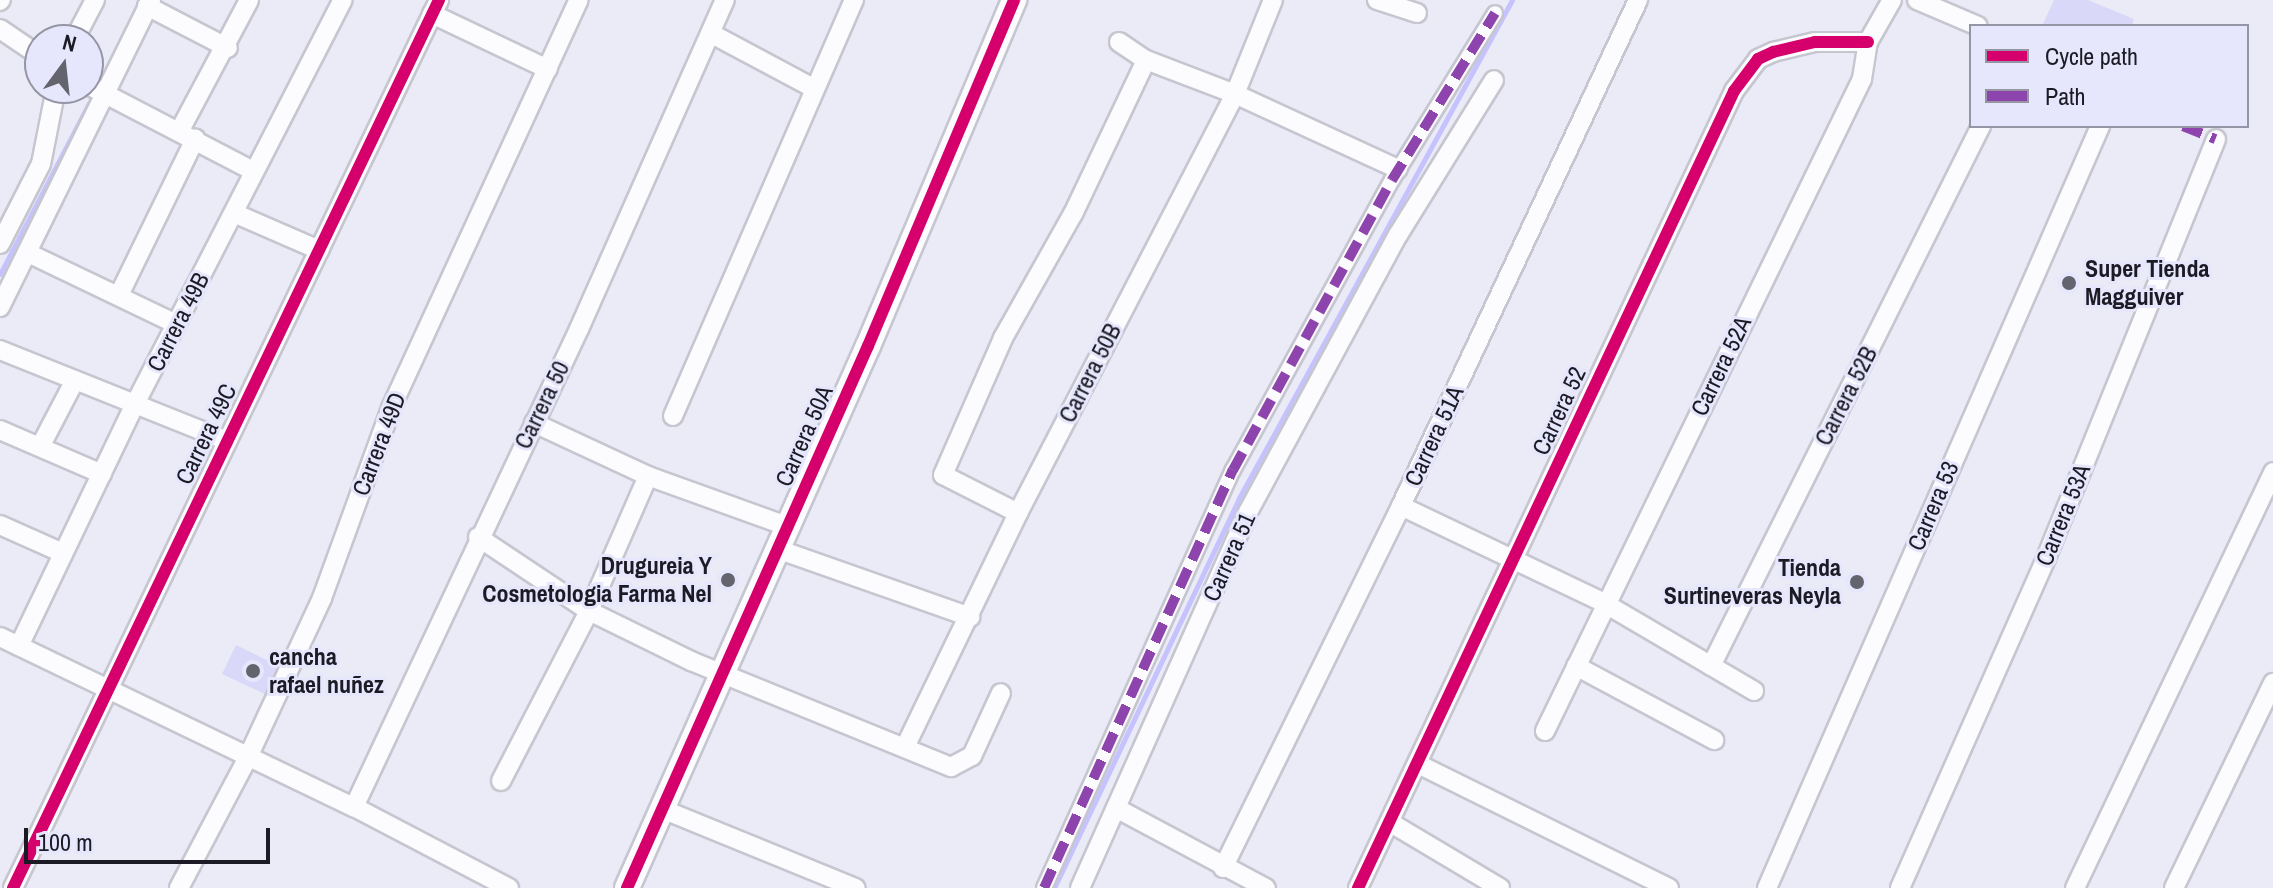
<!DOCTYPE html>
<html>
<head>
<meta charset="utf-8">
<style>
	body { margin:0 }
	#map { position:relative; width:2273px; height:888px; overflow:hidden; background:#ebebf7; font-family:"Archivo Narrow",sans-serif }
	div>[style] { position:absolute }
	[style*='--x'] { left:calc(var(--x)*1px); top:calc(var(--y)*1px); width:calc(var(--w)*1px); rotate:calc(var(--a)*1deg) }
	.green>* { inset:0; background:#d9d8f8 }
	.stream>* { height:5px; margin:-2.5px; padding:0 2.5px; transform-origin:2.5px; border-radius:2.5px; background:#c5c2fd }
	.roads { filter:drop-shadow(2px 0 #c6c6d0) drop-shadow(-2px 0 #c6c6d0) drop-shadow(0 2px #c6c6d0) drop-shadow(0 -2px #c6c6d0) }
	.pedestrian>* { height:14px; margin:-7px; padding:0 7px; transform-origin:7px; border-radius:7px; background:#fcfcfe }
	.minor>* { height:18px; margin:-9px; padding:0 9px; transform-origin:9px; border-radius:9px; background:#fcfcfe }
	.tertiary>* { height:24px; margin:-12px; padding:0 12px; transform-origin:12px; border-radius:12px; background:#fcfcfe }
	.quiet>* { height:10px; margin-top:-5px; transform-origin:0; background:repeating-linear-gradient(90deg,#8e44ad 0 20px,transparent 0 30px) }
	.cycleway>* { height:12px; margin:-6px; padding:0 6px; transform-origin:6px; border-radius:6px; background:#d6006c }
	.dots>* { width:22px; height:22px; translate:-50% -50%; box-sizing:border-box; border:4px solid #e6e6fc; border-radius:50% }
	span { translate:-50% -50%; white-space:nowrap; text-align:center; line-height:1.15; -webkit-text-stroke:6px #e6e6fc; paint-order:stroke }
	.poi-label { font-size:24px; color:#1c1b25; font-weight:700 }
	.left { translate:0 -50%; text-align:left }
	.right { translate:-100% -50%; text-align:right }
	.street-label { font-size:24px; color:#1c1b25 }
	.legend { position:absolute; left:1969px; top:24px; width:280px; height:104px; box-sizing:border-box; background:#e6e6fc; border:2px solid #9595a6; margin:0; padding:10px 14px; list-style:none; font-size:24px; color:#1c1b25 }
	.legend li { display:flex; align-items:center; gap:16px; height:40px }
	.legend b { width:40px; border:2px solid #9595a6 }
	.north { position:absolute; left:24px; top:24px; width:80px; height:80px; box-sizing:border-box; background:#e6e6fc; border:2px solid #9595a6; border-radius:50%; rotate:15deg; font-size:22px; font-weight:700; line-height:32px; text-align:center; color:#1c1b25 }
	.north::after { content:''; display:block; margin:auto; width:28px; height:36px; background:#64646e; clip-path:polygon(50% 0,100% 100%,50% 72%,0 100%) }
	.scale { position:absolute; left:24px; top:828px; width:246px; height:36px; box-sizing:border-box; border:4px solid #1c1b25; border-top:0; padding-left:10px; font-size:24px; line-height:28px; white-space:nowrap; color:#1c1b25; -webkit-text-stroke:6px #e6e6fc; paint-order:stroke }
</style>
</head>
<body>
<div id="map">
	<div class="green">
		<i style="clip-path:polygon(2054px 0,2088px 0,2134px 19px,2132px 26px,2049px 26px,2043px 24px)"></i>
		<i style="clip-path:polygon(236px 645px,283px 668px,269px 696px,222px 674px)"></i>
	</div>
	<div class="stream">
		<i style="--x:0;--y:274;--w:193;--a:-62.5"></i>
		<i style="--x:1054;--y:888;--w:432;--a:-64.6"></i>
		<i style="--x:1239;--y:498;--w:568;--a:-61.27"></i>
	</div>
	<div class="roads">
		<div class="pedestrian">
			<i style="--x:1044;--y:888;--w:459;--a:-65.7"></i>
			<i style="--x:1233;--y:470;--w:331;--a:-61.3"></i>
			<i style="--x:1392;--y:180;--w:196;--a:-58.3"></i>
		</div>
		<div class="minor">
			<i style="--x:1377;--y:0;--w:42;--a:18"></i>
			<i style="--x:1917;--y:0;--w:66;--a:23.1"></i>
			<i style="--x:0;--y:1;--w:1;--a:-45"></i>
			<i style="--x:147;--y:6;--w:91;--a:27.4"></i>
			<i style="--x:432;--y:14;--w:128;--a:25.4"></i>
			<i style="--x:0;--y:29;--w:48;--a:34"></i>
			<i style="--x:712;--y:34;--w:115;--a:28.1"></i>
			<i style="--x:74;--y:40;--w:45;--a:-62.3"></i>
			<i style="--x:1119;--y:42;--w:32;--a:34"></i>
			<i style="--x:1146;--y:60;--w:95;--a:20.9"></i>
			<i style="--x:1235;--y:94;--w:179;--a:24.7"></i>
			<i style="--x:88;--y:85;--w:186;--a:27.5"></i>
			<i style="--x:180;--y:130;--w:147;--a:-62"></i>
			<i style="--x:234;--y:213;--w:93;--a:23.5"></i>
			<i style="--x:0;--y:244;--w:90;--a:-62.9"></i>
			<i style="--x:41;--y:164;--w:77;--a:-78.8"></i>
			<i style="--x:28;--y:253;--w:164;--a:25.6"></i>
			<i style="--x:119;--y:295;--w:174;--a:-64"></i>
			<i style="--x:0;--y:307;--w:342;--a:-63.8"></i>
			<i style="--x:0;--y:350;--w:245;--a:21.8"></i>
			<i style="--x:673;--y:416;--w:454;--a:-66.5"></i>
			<i style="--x:534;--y:423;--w:126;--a:24.9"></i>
			<i style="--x:648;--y:476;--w:148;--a:19.8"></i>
			<i style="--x:0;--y:430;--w:111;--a:23.3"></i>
			<i style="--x:41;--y:445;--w:73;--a:-62.4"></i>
			<i style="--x:1401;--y:506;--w:225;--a:25.5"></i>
			<i style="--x:1604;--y:603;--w:174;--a:30.4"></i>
			<i style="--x:1018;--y:513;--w:84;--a:-153.1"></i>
			<i style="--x:943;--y:475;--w:150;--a:-66.3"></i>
			<i style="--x:1003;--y:338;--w:142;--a:-60.6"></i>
			<i style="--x:1073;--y:214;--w:170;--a:-64.6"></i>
			<i style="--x:0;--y:525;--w:69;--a:24"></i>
			<i style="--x:478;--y:537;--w:133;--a:33.7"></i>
			<i style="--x:589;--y:611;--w:114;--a:26.1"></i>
			<i style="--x:691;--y:661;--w:281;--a:22.2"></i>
			<i style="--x:951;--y:767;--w:24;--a:-28"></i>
			<i style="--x:972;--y:756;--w:69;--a:-65.3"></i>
			<i style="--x:777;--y:549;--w:205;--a:19.4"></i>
			<i style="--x:0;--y:637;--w:393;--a:25.7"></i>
			<i style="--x:354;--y:807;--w:175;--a:27.6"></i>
			<i style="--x:19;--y:646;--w:268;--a:-64.4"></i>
			<i style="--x:135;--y:404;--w:454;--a:-62.8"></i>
			<i style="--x:1576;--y:666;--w:157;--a:28.2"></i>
			<i style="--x:1711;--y:666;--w:604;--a:-63.43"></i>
			<i style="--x:1545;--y:731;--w:725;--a:-64.07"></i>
			<i style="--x:1862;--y:79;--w:37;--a:-81"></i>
			<i style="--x:1868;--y:42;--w:48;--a:-60.3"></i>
			<i style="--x:906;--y:745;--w:258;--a:-64.2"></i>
			<i style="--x:1018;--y:513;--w:472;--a:-62.6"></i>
			<i style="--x:1235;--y:94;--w:101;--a:-68"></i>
			<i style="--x:1418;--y:764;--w:280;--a:26.3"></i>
			<i style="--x:501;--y:781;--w:191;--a:-62.6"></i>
			<i style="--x:589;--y:611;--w:147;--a:-66.4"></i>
			<i style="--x:354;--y:807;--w:528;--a:-64.79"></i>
			<i style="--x:579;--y:329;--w:360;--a:-66.1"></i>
			<i style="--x:1116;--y:808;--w:170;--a:28.1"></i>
			<i style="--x:662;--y:809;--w:209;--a:22.2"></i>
			<i style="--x:1391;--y:823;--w:127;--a:30.8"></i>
			<i style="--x:1223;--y:868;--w:403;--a:-63.8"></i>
			<i style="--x:1401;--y:506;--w:559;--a:-64.9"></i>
			<i style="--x:13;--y:888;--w:985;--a:-64.37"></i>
			<i style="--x:179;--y:888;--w:148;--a:-62.2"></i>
			<i style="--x:248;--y:757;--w:175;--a:-65"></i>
			<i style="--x:322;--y:598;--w:202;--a:-70"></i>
			<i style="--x:391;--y:408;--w:449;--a:-65.3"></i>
			<i style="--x:1080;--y:888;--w:412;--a:-65.9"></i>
			<i style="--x:1248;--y:512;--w:315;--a:-61.6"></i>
			<i style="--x:1398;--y:235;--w:182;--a:-58.2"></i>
			<i style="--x:1358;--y:888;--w:881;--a:-64.74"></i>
			<i style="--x:1734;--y:91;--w:40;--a:-53"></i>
			<i style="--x:1758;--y:59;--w:17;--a:-25"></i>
			<i style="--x:1773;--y:52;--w:43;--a:-13.4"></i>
			<i style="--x:1815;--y:42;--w:53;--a:0"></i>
			<i style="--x:1767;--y:888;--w:832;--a:-66.39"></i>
			<i style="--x:1900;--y:888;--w:361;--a:-66.1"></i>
			<i style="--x:2046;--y:558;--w:452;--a:-67.9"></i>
			<i style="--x:2075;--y:888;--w:461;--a:-64.5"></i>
			<i style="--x:2174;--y:888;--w:228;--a:-64.2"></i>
		</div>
		<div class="tertiary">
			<i style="--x:627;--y:888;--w:593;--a:-66.03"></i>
			<i style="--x:868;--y:346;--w:376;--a:-67.1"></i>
		</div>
	</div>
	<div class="quiet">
		<i style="--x:2183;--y:126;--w:35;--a:22"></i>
		<i style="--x:1044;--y:888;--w:459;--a:-65.7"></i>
		<i style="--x:1233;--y:470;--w:331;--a:-61.3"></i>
		<i style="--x:1392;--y:180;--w:196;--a:-58.3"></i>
	</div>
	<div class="cycleway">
		<i style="--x:13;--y:888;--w:985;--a:-64.37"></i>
		<i style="--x:627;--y:888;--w:593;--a:-66.03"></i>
		<i style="--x:868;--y:346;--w:376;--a:-67.1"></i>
		<i style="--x:1358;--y:888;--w:881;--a:-64.74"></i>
		<i style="--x:1734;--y:91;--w:40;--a:-53"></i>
		<i style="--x:1758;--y:59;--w:17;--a:-25"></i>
		<i style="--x:1773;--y:52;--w:43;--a:-13.4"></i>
		<i style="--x:1815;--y:42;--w:53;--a:0"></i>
	</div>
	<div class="dots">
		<i style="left:2069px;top:283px;background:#64646e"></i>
		<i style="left:728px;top:580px;background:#64646e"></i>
		<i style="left:1857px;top:582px;background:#64646e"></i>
		<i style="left:253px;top:671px;background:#64646e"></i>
	</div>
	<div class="poi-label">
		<span class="left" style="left:2085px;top:283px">Super Tienda<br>Magguiver</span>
		<span class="right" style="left:712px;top:580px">Drugureia Y<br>Cosmetologia Farma Nel</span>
		<span class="right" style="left:1841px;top:582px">Tienda<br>Surtineveras Neyla</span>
		<span class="left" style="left:269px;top:671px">cancha<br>rafael nuñez</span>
	</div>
	<div class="street-label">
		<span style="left:178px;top:322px;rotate:-63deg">Carrera 49B</span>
		<span style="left:1721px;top:366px;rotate:-64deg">Carrera 52A</span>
		<span style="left:1090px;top:373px;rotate:-63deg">Carrera 50B</span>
		<span style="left:1846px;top:396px;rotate:-63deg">Carrera 52B</span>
		<span style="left:542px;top:405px;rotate:-64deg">Carrera 50</span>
		<span style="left:1559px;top:411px;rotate:-65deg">Carrera 52</span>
		<span style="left:206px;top:434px;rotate:-64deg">Carrera 49C</span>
		<span style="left:804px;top:436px;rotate:-66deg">Carrera 50A</span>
		<span style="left:1434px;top:436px;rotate:-65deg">Carrera 51A</span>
		<span style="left:379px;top:444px;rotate:-69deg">Carrera 49D</span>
		<span style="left:1933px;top:506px;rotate:-67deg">Carrera 53</span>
		<span style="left:2063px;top:515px;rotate:-68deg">Carrera 53A</span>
		<span style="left:1229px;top:557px;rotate:-66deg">Carrera 51</span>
	</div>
	<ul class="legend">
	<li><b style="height:10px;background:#d6006c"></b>Cycle path</li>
	<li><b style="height:10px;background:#8e44ad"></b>Path</li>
	</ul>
	<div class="north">N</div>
	<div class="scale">100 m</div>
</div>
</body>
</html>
